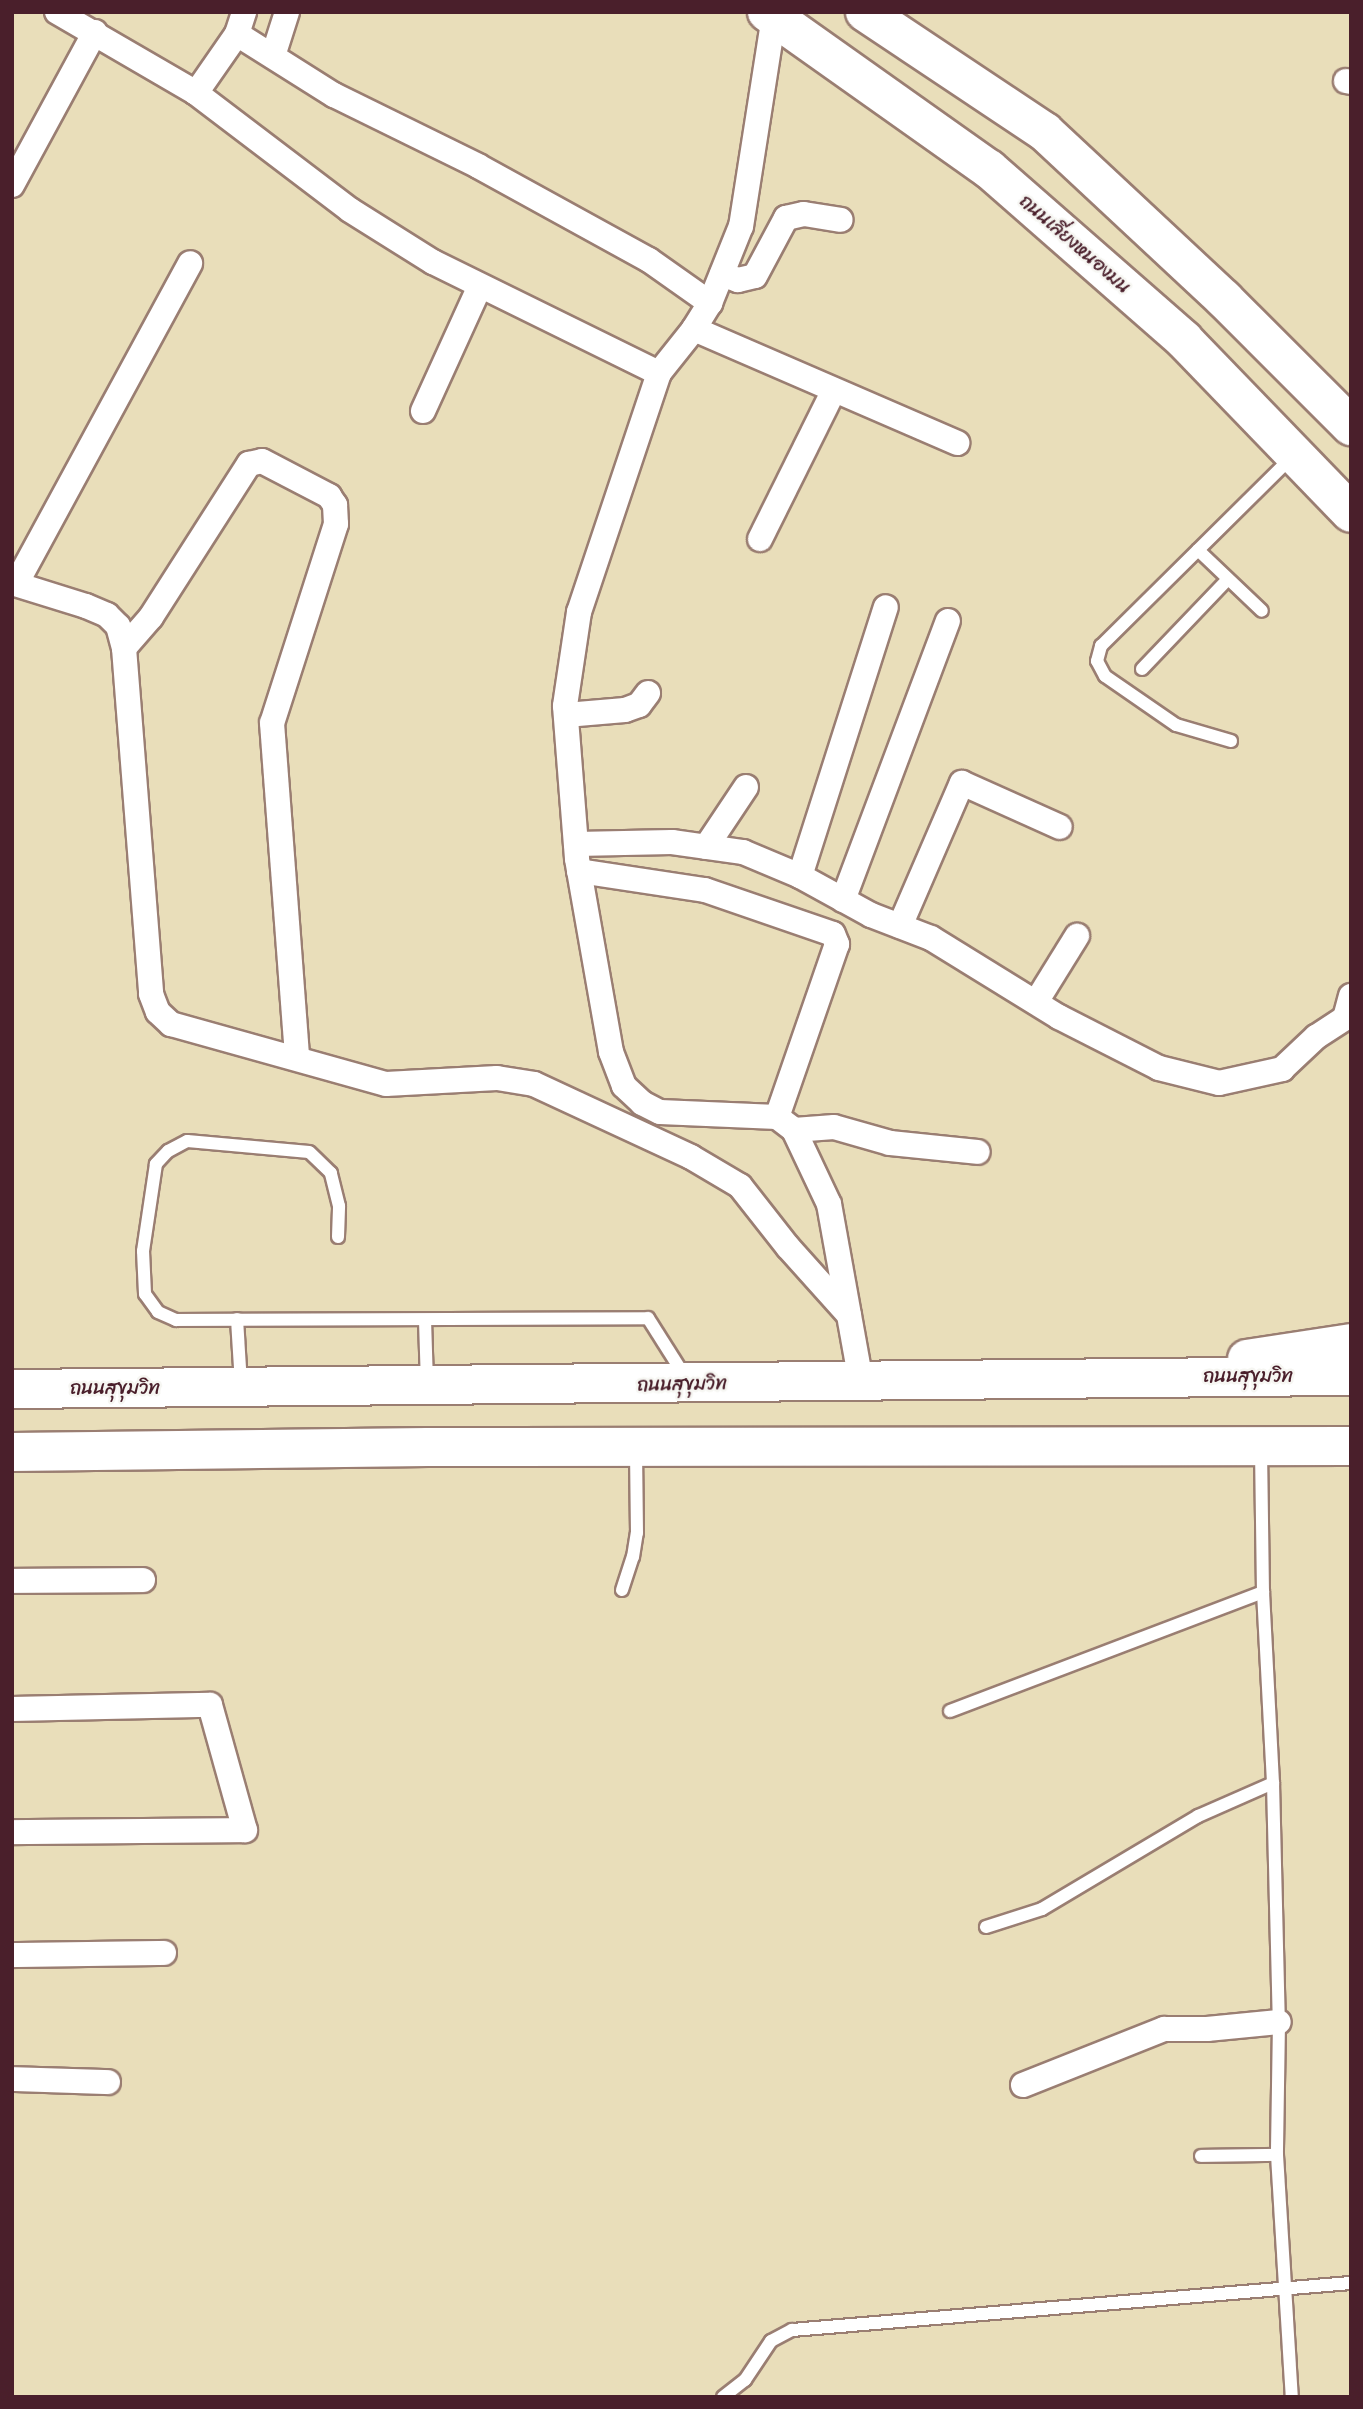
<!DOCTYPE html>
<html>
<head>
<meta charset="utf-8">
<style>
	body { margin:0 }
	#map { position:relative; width:1363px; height:2409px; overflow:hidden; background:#e9deba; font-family:Sriracha,"Playpen Sans Thai",sans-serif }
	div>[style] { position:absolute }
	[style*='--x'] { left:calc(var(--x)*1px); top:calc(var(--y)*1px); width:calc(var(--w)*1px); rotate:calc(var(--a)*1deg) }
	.roads { filter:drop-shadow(2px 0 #9a7e72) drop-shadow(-2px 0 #9a7e72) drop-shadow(0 2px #9a7e72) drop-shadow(0 -2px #9a7e72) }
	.service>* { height:12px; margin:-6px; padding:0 6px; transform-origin:6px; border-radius:6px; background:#fff }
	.minor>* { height:24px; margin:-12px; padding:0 12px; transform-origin:12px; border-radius:12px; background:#fff }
	.primary>* { height:38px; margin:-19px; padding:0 19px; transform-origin:19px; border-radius:19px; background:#fff }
	.trunk>* { height:38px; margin:-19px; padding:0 19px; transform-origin:19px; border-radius:19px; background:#fff }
	span { translate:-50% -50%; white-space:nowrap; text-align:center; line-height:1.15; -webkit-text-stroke:5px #f6f6f2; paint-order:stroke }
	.street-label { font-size:19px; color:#4a1f2b }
	.frame { position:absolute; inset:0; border:14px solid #4a1f2b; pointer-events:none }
</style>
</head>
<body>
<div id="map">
	<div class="roads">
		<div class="service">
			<i style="--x:1198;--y:550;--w:88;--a:43.6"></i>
			<i style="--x:1142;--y:669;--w:124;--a:-46.3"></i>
			<i style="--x:1231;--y:741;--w:57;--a:-163.8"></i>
			<i style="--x:1176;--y:725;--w:86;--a:-145.4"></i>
			<i style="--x:1105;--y:676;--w:17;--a:-118"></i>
			<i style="--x:1097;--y:661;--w:16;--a:-75"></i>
			<i style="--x:1101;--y:646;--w:270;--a:-44.7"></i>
			<i style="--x:338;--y:1237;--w:31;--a:-88"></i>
			<i style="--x:339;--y:1206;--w:34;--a:-104"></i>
			<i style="--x:331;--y:1173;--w:30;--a:-136"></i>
			<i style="--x:309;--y:1152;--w:122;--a:-174.8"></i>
			<i style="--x:187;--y:1141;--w:21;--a:152"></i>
			<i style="--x:168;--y:1151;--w:18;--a:133"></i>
			<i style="--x:156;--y:1164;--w:88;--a:98.5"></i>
			<i style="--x:143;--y:1251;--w:43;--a:87.3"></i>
			<i style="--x:145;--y:1294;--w:22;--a:54"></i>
			<i style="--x:158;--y:1312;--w:20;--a:24"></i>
			<i style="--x:176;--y:1320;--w:472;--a:-0.2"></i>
			<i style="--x:648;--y:1318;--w:67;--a:57.7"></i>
			<i style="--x:237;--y:1319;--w:65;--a:86.5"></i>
			<i style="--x:425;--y:1320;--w:63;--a:88.2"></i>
			<i style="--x:1261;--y:1449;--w:143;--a:89.2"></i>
			<i style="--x:1263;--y:1592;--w:191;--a:87"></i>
			<i style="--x:1273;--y:1783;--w:239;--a:88.6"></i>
			<i style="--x:1279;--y:2022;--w:133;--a:90.9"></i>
			<i style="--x:1277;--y:2155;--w:242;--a:86.5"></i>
			<i style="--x:622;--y:1590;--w:35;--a:-72"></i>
			<i style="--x:633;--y:1557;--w:24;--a:-81"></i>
			<i style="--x:637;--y:1533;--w:81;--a:-90.7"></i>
			<i style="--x:950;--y:1711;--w:335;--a:-20.8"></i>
			<i style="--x:986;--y:1927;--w:59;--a:-17.8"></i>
			<i style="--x:1042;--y:1909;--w:182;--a:-30.8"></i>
			<i style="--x:1198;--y:1816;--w:82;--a:-23.7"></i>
			<i style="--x:1201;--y:2156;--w:76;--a:-0.8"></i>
			<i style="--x:723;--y:2397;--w:28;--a:-38"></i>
			<i style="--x:745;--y:2380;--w:47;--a:-56.3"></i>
			<i style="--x:771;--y:2341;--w:24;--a:-28"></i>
			<i style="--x:792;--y:2330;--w:561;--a:-4.81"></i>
		</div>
		<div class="minor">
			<i style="--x:57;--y:12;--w:161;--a:30.2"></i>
			<i style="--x:196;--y:93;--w:193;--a:37.2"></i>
			<i style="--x:350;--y:210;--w:98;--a:32.1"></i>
			<i style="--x:433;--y:262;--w:252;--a:26.2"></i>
			<i style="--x:774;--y:16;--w:213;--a:98.9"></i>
			<i style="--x:741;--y:226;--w:83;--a:111.9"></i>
			<i style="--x:710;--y:303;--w:31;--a:122"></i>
			<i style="--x:694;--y:329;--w:56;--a:128.5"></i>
			<i style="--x:659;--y:373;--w:252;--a:108.5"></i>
			<i style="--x:579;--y:612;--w:95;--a:98.5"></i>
			<i style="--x:565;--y:706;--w:153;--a:85.5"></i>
			<i style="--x:577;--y:859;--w:196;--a:80"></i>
			<i style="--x:611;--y:1052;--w:36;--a:69"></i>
			<i style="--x:624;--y:1086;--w:25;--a:43"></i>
			<i style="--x:642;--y:1103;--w:20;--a:27"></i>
			<i style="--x:660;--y:1112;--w:117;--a:2.4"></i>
			<i style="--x:777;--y:1117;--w:21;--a:37"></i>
			<i style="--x:794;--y:1130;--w:82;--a:64.7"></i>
			<i style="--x:829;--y:1204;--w:181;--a:79.8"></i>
			<i style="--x:237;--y:34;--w:115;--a:32.2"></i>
			<i style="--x:334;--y:95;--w:161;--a:26.2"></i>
			<i style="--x:478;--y:166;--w:195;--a:28.8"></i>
			<i style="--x:649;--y:260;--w:75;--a:35.2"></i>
			<i style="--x:273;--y:56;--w:46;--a:-72.3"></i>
			<i style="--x:1346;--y:81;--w:5;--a:11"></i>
			<i style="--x:196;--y:93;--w:72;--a:-55.2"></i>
			<i style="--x:237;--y:34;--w:23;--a:-72"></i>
			<i style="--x:12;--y:185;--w:174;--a:-61.5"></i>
			<i style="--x:722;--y:274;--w:17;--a:21"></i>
			<i style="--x:738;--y:280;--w:17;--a:-13"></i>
			<i style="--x:755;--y:276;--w:66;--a:-61.9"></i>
			<i style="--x:786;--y:218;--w:18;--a:-13"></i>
			<i style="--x:804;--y:214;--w:37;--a:9"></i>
			<i style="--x:694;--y:329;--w:287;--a:23.4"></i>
			<i style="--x:423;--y:411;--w:137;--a:-65.5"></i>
			<i style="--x:760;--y:539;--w:166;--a:-63.6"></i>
			<i style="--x:12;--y:583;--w:77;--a:17.3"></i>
			<i style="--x:86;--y:606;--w:23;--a:23"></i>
			<i style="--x:107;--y:615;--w:16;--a:45"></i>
			<i style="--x:118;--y:626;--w:23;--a:75"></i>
			<i style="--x:124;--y:648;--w:347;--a:85.5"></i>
			<i style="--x:151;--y:994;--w:19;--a:69"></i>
			<i style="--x:158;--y:1012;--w:18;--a:43"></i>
			<i style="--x:171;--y:1024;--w:223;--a:15.6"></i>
			<i style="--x:386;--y:1084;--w:111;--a:-3.1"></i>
			<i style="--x:497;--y:1078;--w:37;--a:9"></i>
			<i style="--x:534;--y:1084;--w:173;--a:24.9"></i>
			<i style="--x:691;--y:1157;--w:57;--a:30.6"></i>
			<i style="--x:740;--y:1186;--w:78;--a:51.8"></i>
			<i style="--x:788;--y:1247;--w:91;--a:48.1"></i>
			<i style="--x:16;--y:584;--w:365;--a:-61.5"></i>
			<i style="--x:124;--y:648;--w:41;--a:-48.9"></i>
			<i style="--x:151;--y:617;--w:182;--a:-57.4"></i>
			<i style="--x:249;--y:464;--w:13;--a:-13"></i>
			<i style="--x:262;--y:461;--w:76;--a:27.6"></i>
			<i style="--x:329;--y:496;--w:11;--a:56"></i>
			<i style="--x:335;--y:505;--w:19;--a:87"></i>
			<i style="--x:336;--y:524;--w:209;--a:107.8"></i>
			<i style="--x:272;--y:723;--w:335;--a:85.7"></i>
			<i style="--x:566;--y:715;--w:59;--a:-4.8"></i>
			<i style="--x:625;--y:710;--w:15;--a:-20"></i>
			<i style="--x:639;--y:705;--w:15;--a:-53"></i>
			<i style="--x:576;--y:844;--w:96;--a:-1.2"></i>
			<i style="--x:672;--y:842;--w:72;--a:8"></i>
			<i style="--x:743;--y:852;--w:62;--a:22.8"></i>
			<i style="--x:800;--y:876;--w:81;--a:28.8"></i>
			<i style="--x:871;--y:915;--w:64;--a:21"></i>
			<i style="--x:931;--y:938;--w:150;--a:31.7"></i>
			<i style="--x:1059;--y:1017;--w:112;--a:27"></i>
			<i style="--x:1159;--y:1068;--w:62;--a:14"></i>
			<i style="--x:1219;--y:1083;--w:65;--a:-12.5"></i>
			<i style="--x:1282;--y:1069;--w:47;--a:-43.3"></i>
			<i style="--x:1316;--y:1037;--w:35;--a:-33"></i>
			<i style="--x:1345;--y:1018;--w:23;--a:-75"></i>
			<i style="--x:706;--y:847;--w:72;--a:-56.3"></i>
			<i style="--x:579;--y:871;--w:127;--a:8.6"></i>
			<i style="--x:705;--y:890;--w:135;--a:19"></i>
			<i style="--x:833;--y:934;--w:11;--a:68"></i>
			<i style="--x:837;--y:944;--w:183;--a:109.1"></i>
			<i style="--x:800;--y:876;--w:282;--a:-72.3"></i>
			<i style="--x:843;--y:900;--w:298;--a:-69.4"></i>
			<i style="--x:900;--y:926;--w:156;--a:-66.6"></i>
			<i style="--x:962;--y:783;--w:107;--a:24.2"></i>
			<i style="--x:1036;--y:1002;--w:78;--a:-58.2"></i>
			<i style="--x:794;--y:1130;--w:40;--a:-4.3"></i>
			<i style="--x:834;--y:1127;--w:58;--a:15.9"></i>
			<i style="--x:890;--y:1143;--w:88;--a:5.8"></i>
			<i style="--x:12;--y:1581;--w:131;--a:-0.4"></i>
			<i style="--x:12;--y:1709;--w:198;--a:-1.2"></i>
			<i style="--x:210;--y:1705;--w:130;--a:74.4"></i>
			<i style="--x:245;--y:1830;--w:233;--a:179.5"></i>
			<i style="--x:12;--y:1955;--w:152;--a:-0.8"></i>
			<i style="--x:12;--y:2079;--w:96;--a:1.8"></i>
			<i style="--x:1023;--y:2085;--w:152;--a:-21.7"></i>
			<i style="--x:1164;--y:2029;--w:43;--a:0"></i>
			<i style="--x:1207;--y:2029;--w:72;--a:-5.6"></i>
		</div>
		<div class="primary">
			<i style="--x:1247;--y:1359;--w:105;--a:-8.7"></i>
			<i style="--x:12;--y:1389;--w:1339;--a:-0.56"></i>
			<i style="--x:12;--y:1452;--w:416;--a:-0.7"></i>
			<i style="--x:428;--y:1447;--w:923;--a:-0.06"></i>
		</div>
		<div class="trunk">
			<i style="--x:767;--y:12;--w:272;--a:35.3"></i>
			<i style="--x:989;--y:169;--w:259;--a:41.2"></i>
			<i style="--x:1184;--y:340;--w:240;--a:46"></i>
			<i style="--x:865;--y:12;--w:216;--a:33.7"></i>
			<i style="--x:1045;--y:132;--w:245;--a:43"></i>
			<i style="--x:1224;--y:299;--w:180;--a:45"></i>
		</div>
	</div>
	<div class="street-label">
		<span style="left:1075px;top:244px;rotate:41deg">ถนนเลี่ยงหนองมน</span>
		<span style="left:1248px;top:1376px">ถนนสุขุมวิท</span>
		<span style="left:682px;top:1384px;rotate:-1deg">ถนนสุขุมวิท</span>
		<span style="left:115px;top:1388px">ถนนสุขุมวิท</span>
	</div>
	<div class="frame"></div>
</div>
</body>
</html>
